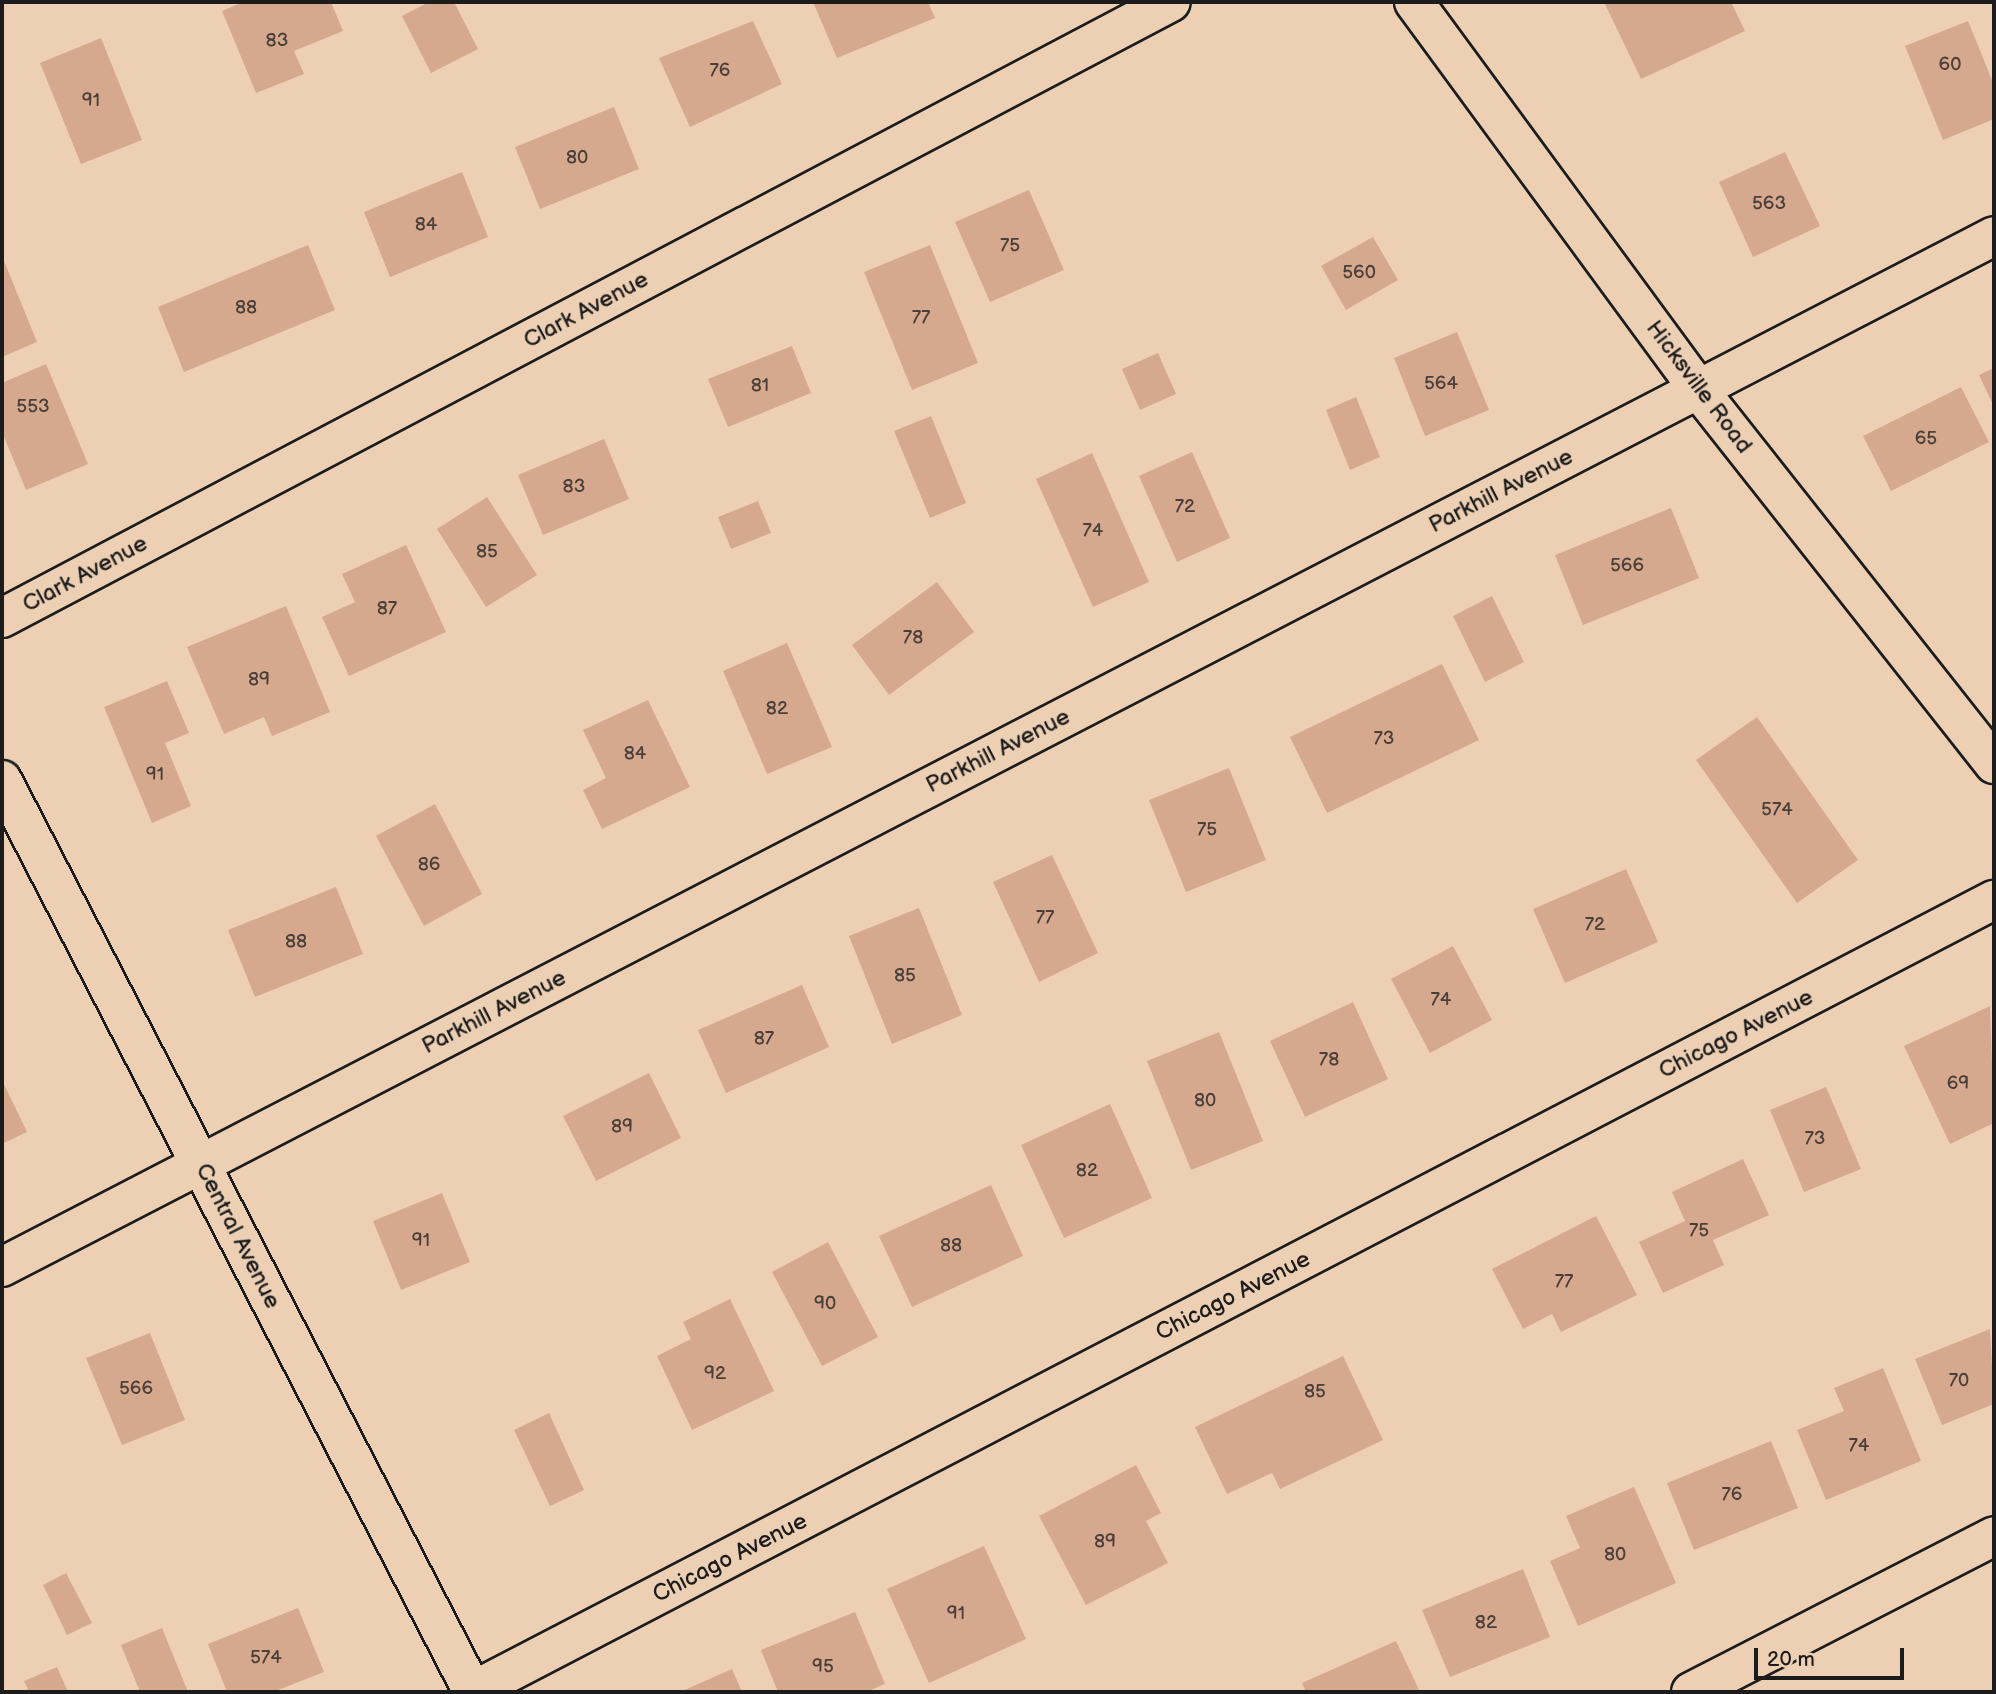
<!DOCTYPE html>
<html>
<head>
<meta charset="utf-8">
<style>
	body { margin:0 }
	#map { position:relative; width:1996px; height:1694px; overflow:hidden; background:#edd0b4; font-family:"Balsamiq Sans",sans-serif }
	div>[style] { position:absolute }
	[style*='--x'] { left:calc(var(--x)*1px); top:calc(var(--y)*1px); width:calc(var(--w)*1px); rotate:calc(var(--a)*1deg) }
	.building>* { inset:0; background:#d6a98f }
	.roads { filter:drop-shadow(2px 0 #1c1c1c) drop-shadow(-2px 0 #1c1c1c) drop-shadow(0 2px #1c1c1c) drop-shadow(0 -2px #1c1c1c) }
	.minor>* { height:38px; margin:-19px; padding:0 19px; transform-origin:19px; border-radius:19px; background:#edd0b4 }
	.tertiary>* { height:38px; margin:-19px; padding:0 19px; transform-origin:19px; border-radius:19px; background:#edd0b4 }
	.primary>* { height:38px; margin:-19px; padding:0 19px; transform-origin:19px; border-radius:19px; background:#edd0b4 }
	span { translate:-50% -50%; white-space:nowrap; text-align:center; line-height:1.15; -webkit-text-stroke:7px #edd0b4; paint-order:stroke }
	.number-label { font-size:19px; color:#4a3f39 }
	.number-label span { -webkit-text-stroke-width:0 }
	.street-label { font-size:23px; color:#1c1c1c }
	.frame { position:absolute; inset:0; border:4px solid #1c1c1c; pointer-events:none }
	.scale { position:absolute; left:1754px; top:1648px; width:150px; height:32px; box-sizing:border-box; border:4px solid #1c1c1c; border-top:0; padding-left:9px; font-size:21px; line-height:24px; white-space:nowrap; color:#1c1c1c; -webkit-text-stroke:5px #edd0b4; paint-order:stroke }
</style>
</head>
<body>
<div id="map">
	<div class="building">
		<i style="clip-path:polygon(243px 2px,331px 2px,343px 31px,294px 51px,304px 74px,256px 93px,222px 11px)"></i>
		<i style="clip-path:polygon(429px 2px,454px 2px,478px 49px,431px 73px,402px 16px)"></i>
		<i style="clip-path:polygon(813px 2px,928px 2px,935px 18px,837px 58px)"></i>
		<i style="clip-path:polygon(1604px 2px,1731px 2px,1745px 31px,1641px 79px)"></i>
		<i style="clip-path:polygon(753px 21px,782px 84px,690px 127px,659px 58px)"></i>
		<i style="clip-path:polygon(1968px 21px,1994px 85px,1994px 119px,1943px 140px,1905px 46px)"></i>
		<i style="clip-path:polygon(101px 38px,142px 140px,81px 164px,40px 63px)"></i>
		<i style="clip-path:polygon(614px 107px,639px 169px,540px 209px,515px 147px)"></i>
		<i style="clip-path:polygon(1785px 152px,1820px 226px,1753px 257px,1719px 182px)"></i>
		<i style="clip-path:polygon(462px 172px,488px 237px,390px 277px,364px 212px)"></i>
		<i style="clip-path:polygon(1029px 190px,1064px 270px,990px 302px,955px 222px)"></i>
		<i style="clip-path:polygon(1373px 237px,1398px 280px,1346px 310px,1321px 266px)"></i>
		<i style="clip-path:polygon(308px 245px,335px 310px,184px 372px,158px 307px)"></i>
		<i style="clip-path:polygon(930px 245px,978px 363px,912px 390px,864px 272px)"></i>
		<i style="clip-path:polygon(2px 256px,37px 342px,2px 357px)"></i>
		<i style="clip-path:polygon(1457px 332px,1489px 410px,1425px 436px,1394px 358px)"></i>
		<i style="clip-path:polygon(792px 346px,811px 393px,728px 427px,708px 379px)"></i>
		<i style="clip-path:polygon(1158px 353px,1176px 394px,1140px 410px,1122px 369px)"></i>
		<i style="clip-path:polygon(46px 364px,88px 464px,26px 490px,2px 432px,2px 383px)"></i>
		<i style="clip-path:polygon(1994px 368px,1994px 407px,1979px 375px)"></i>
		<i style="clip-path:polygon(1961px 387px,1989px 442px,1891px 491px,1863px 436px)"></i>
		<i style="clip-path:polygon(1356px 397px,1380px 457px,1350px 470px,1326px 410px)"></i>
		<i style="clip-path:polygon(931px 416px,966px 503px,930px 518px,894px 431px)"></i>
		<i style="clip-path:polygon(604px 439px,629px 499px,543px 535px,518px 475px)"></i>
		<i style="clip-path:polygon(1192px 452px,1230px 538px,1177px 562px,1139px 476px)"></i>
		<i style="clip-path:polygon(1092px 453px,1149px 582px,1093px 607px,1036px 479px)"></i>
		<i style="clip-path:polygon(487px 497px,537px 575px,486px 607px,437px 529px)"></i>
		<i style="clip-path:polygon(758px 501px,771px 533px,731px 549px,718px 517px)"></i>
		<i style="clip-path:polygon(1671px 508px,1699px 578px,1583px 625px,1555px 555px)"></i>
		<i style="clip-path:polygon(406px 545px,446px 632px,349px 676px,322px 617px,355px 602px,342px 574px)"></i>
		<i style="clip-path:polygon(937px 582px,974px 632px,889px 695px,852px 645px)"></i>
		<i style="clip-path:polygon(1492px 596px,1524px 662px,1485px 682px,1453px 616px)"></i>
		<i style="clip-path:polygon(286px 606px,330px 712px,272px 736px,264px 717px,224px 734px,187px 647px)"></i>
		<i style="clip-path:polygon(787px 643px,832px 747px,767px 774px,723px 671px)"></i>
		<i style="clip-path:polygon(1442px 664px,1479px 740px,1327px 813px,1290px 737px)"></i>
		<i style="clip-path:polygon(167px 681px,189px 733px,165px 743px,191px 806px,152px 823px,104px 707px)"></i>
		<i style="clip-path:polygon(648px 700px,690px 787px,602px 829px,583px 790px,606px 778px,583px 730px)"></i>
		<i style="clip-path:polygon(1757px 717px,1858px 860px,1797px 903px,1696px 760px)"></i>
		<i style="clip-path:polygon(1229px 768px,1266px 860px,1186px 892px,1149px 800px)"></i>
		<i style="clip-path:polygon(435px 804px,482px 894px,424px 926px,376px 836px)"></i>
		<i style="clip-path:polygon(1052px 855px,1098px 953px,1039px 982px,993px 882px)"></i>
		<i style="clip-path:polygon(1626px 869px,1658px 942px,1565px 983px,1533px 909px)"></i>
		<i style="clip-path:polygon(336px 887px,363px 954px,255px 997px,228px 930px)"></i>
		<i style="clip-path:polygon(919px 908px,962px 1015px,892px 1044px,849px 936px)"></i>
		<i style="clip-path:polygon(1453px 946px,1492px 1020px,1430px 1053px,1391px 979px)"></i>
		<i style="clip-path:polygon(802px 985px,829px 1047px,726px 1093px,698px 1030px)"></i>
		<i style="clip-path:polygon(1353px 1002px,1388px 1079px,1305px 1117px,1270px 1041px)"></i>
		<i style="clip-path:polygon(1990px 1006px,1994px 1123px,1950px 1144px,1904px 1046px)"></i>
		<i style="clip-path:polygon(1219px 1032px,1263px 1141px,1191px 1170px,1147px 1061px)"></i>
		<i style="clip-path:polygon(649px 1073px,681px 1138px,596px 1181px,563px 1116px)"></i>
		<i style="clip-path:polygon(2px 1080px,27px 1132px,2px 1144px)"></i>
		<i style="clip-path:polygon(1826px 1087px,1861px 1169px,1804px 1192px,1770px 1110px)"></i>
		<i style="clip-path:polygon(1110px 1104px,1152px 1198px,1064px 1238px,1021px 1145px)"></i>
		<i style="clip-path:polygon(1743px 1159px,1769px 1215px,1713px 1240px,1724px 1265px,1663px 1293px,1639px 1242px,1685px 1221px,1672px 1192px)"></i>
		<i style="clip-path:polygon(991px 1185px,1023px 1256px,912px 1307px,879px 1236px)"></i>
		<i style="clip-path:polygon(442px 1193px,470px 1262px,401px 1290px,373px 1221px)"></i>
		<i style="clip-path:polygon(1596px 1216px,1637px 1295px,1561px 1332px,1552px 1314px,1523px 1329px,1492px 1269px)"></i>
		<i style="clip-path:polygon(828px 1242px,878px 1337px,822px 1366px,772px 1272px)"></i>
		<i style="clip-path:polygon(730px 1299px,774px 1391px,692px 1430px,657px 1356px,691px 1339px,683px 1322px)"></i>
		<i style="clip-path:polygon(1990px 1329px,1994px 1404px,1942px 1425px,1915px 1359px)"></i>
		<i style="clip-path:polygon(150px 1333px,185px 1420px,122px 1445px,86px 1358px)"></i>
		<i style="clip-path:polygon(1343px 1356px,1383px 1440px,1280px 1489px,1272px 1473px,1227px 1494px,1195px 1427px)"></i>
		<i style="clip-path:polygon(1883px 1368px,1921px 1461px,1826px 1500px,1797px 1430px,1844px 1411px,1834px 1388px)"></i>
		<i style="clip-path:polygon(549px 1413px,584px 1490px,550px 1506px,514px 1430px)"></i>
		<i style="clip-path:polygon(1771px 1441px,1798px 1508px,1694px 1550px,1667px 1483px)"></i>
		<i style="clip-path:polygon(1136px 1465px,1161px 1513px,1146px 1521px,1168px 1563px,1086px 1605px,1039px 1516px)"></i>
		<i style="clip-path:polygon(1634px 1487px,1676px 1583px,1578px 1626px,1550px 1561px,1580px 1548px,1566px 1516px)"></i>
		<i style="clip-path:polygon(984px 1546px,1026px 1639px,929px 1683px,887px 1589px)"></i>
		<i style="clip-path:polygon(1523px 1569px,1550px 1637px,1450px 1677px,1422px 1610px)"></i>
		<i style="clip-path:polygon(66px 1573px,92px 1623px,67px 1635px,43px 1585px)"></i>
		<i style="clip-path:polygon(298px 1608px,324px 1672px,273px 1692px,227px 1692px,208px 1644px)"></i>
		<i style="clip-path:polygon(855px 1612px,885px 1684px,866px 1692px,778px 1692px,761px 1650px)"></i>
		<i style="clip-path:polygon(162px 1628px,188px 1692px,140px 1692px,121px 1645px)"></i>
		<i style="clip-path:polygon(1396px 1641px,1420px 1692px,1306px 1692px,1302px 1683px)"></i>
		<i style="clip-path:polygon(57px 1667px,68px 1692px,29px 1692px,24px 1681px)"></i>
		<i style="clip-path:polygon(732px 1669px,742px 1692px,680px 1692px)"></i>
	</div>
	<div class="roads">
		<div class="minor">
			<i style="--x:2;--y:780;--w:1026;--a:62.69"></i>
			<i style="--x:2;--y:1267;--w:2243;--a:-27.36"></i>
			<i style="--x:471;--y:1692;--w:1717;--a:-27.48"></i>
			<i style="--x:1691;--y:1692;--w:341;--a:-27.2"></i>
		</div>
		<div class="tertiary">
			<i style="--x:2;--y:618;--w:1321;--a:-27.79"></i>
		</div>
		<div class="primary">
			<i style="--x:1414;--y:2;--w:480;--a:53.7"></i>
			<i style="--x:1698;--y:389;--w:478;--a:51.7"></i>
		</div>
	</div>
	<div class="number-label">
		<span style="left:277px;top:41px">83</span>
		<span style="left:1950px;top:65px">60</span>
		<span style="left:720px;top:71px">76</span>
		<span style="left:91px;top:101px">91</span>
		<span style="left:577px;top:158px">80</span>
		<span style="left:1769px;top:204px">563</span>
		<span style="left:426px;top:225px">84</span>
		<span style="left:1010px;top:246px">75</span>
		<span style="left:1359px;top:273px">560</span>
		<span style="left:246px;top:308px">88</span>
		<span style="left:921px;top:318px">77</span>
		<span style="left:1441px;top:384px">564</span>
		<span style="left:760px;top:386px">81</span>
		<span style="left:33px;top:407px">553</span>
		<span style="left:1926px;top:439px">65</span>
		<span style="left:574px;top:487px">83</span>
		<span style="left:1185px;top:507px">72</span>
		<span style="left:1093px;top:531px">74</span>
		<span style="left:487px;top:552px">85</span>
		<span style="left:1627px;top:566px">566</span>
		<span style="left:387px;top:609px">87</span>
		<span style="left:913px;top:638px">78</span>
		<span style="left:259px;top:680px">89</span>
		<span style="left:777px;top:709px">82</span>
		<span style="left:1384px;top:739px">73</span>
		<span style="left:635px;top:754px">84</span>
		<span style="left:155px;top:775px">91</span>
		<span style="left:1777px;top:810px">574</span>
		<span style="left:1207px;top:830px">75</span>
		<span style="left:429px;top:865px">86</span>
		<span style="left:1045px;top:918px">77</span>
		<span style="left:1595px;top:925px">72</span>
		<span style="left:296px;top:942px">88</span>
		<span style="left:905px;top:976px">85</span>
		<span style="left:1441px;top:1000px">74</span>
		<span style="left:764px;top:1039px">87</span>
		<span style="left:1329px;top:1060px">78</span>
		<span style="left:1958px;top:1084px">69</span>
		<span style="left:1205px;top:1101px">80</span>
		<span style="left:622px;top:1127px">89</span>
		<span style="left:1815px;top:1139px">73</span>
		<span style="left:1087px;top:1171px">82</span>
		<span style="left:1699px;top:1231px">75</span>
		<span style="left:421px;top:1241px">91</span>
		<span style="left:951px;top:1246px">88</span>
		<span style="left:1564px;top:1282px">77</span>
		<span style="left:825px;top:1304px">90</span>
		<span style="left:715px;top:1374px">92</span>
		<span style="left:1959px;top:1381px">70</span>
		<span style="left:136px;top:1389px">566</span>
		<span style="left:1315px;top:1392px">85</span>
		<span style="left:1859px;top:1446px">74</span>
		<span style="left:1732px;top:1495px">76</span>
		<span style="left:1105px;top:1542px">89</span>
		<span style="left:1615px;top:1555px">80</span>
		<span style="left:956px;top:1614px">91</span>
		<span style="left:1486px;top:1623px">82</span>
		<span style="left:266px;top:1658px">574</span>
		<span style="left:823px;top:1667px">95</span>
	</div>
	<div class="street-label">
		<span style="left:586px;top:310px;rotate:-28deg">Clark Avenue</span>
		<span style="left:1699px;top:387px;rotate:53deg">Hicksville Road</span>
		<span style="left:1501px;top:491px;rotate:-27deg">Parkhill Avenue</span>
		<span style="left:85px;top:574px;rotate:-28deg">Clark Avenue</span>
		<span style="left:998px;top:751px;rotate:-27deg">Parkhill Avenue</span>
		<span style="left:494px;top:1012px;rotate:-27deg">Parkhill Avenue</span>
		<span style="left:1736px;top:1034px;rotate:-27deg">Chicago Avenue</span>
		<span style="left:238px;top:1236px;rotate:63deg">Central Avenue</span>
		<span style="left:1233px;top:1296px;rotate:-27deg">Chicago Avenue</span>
		<span style="left:730px;top:1558px;rotate:-27deg">Chicago Avenue</span>
	</div>
	<div class="frame"></div>
	<div class="scale">20 m</div>
</div>
</body>
</html>
